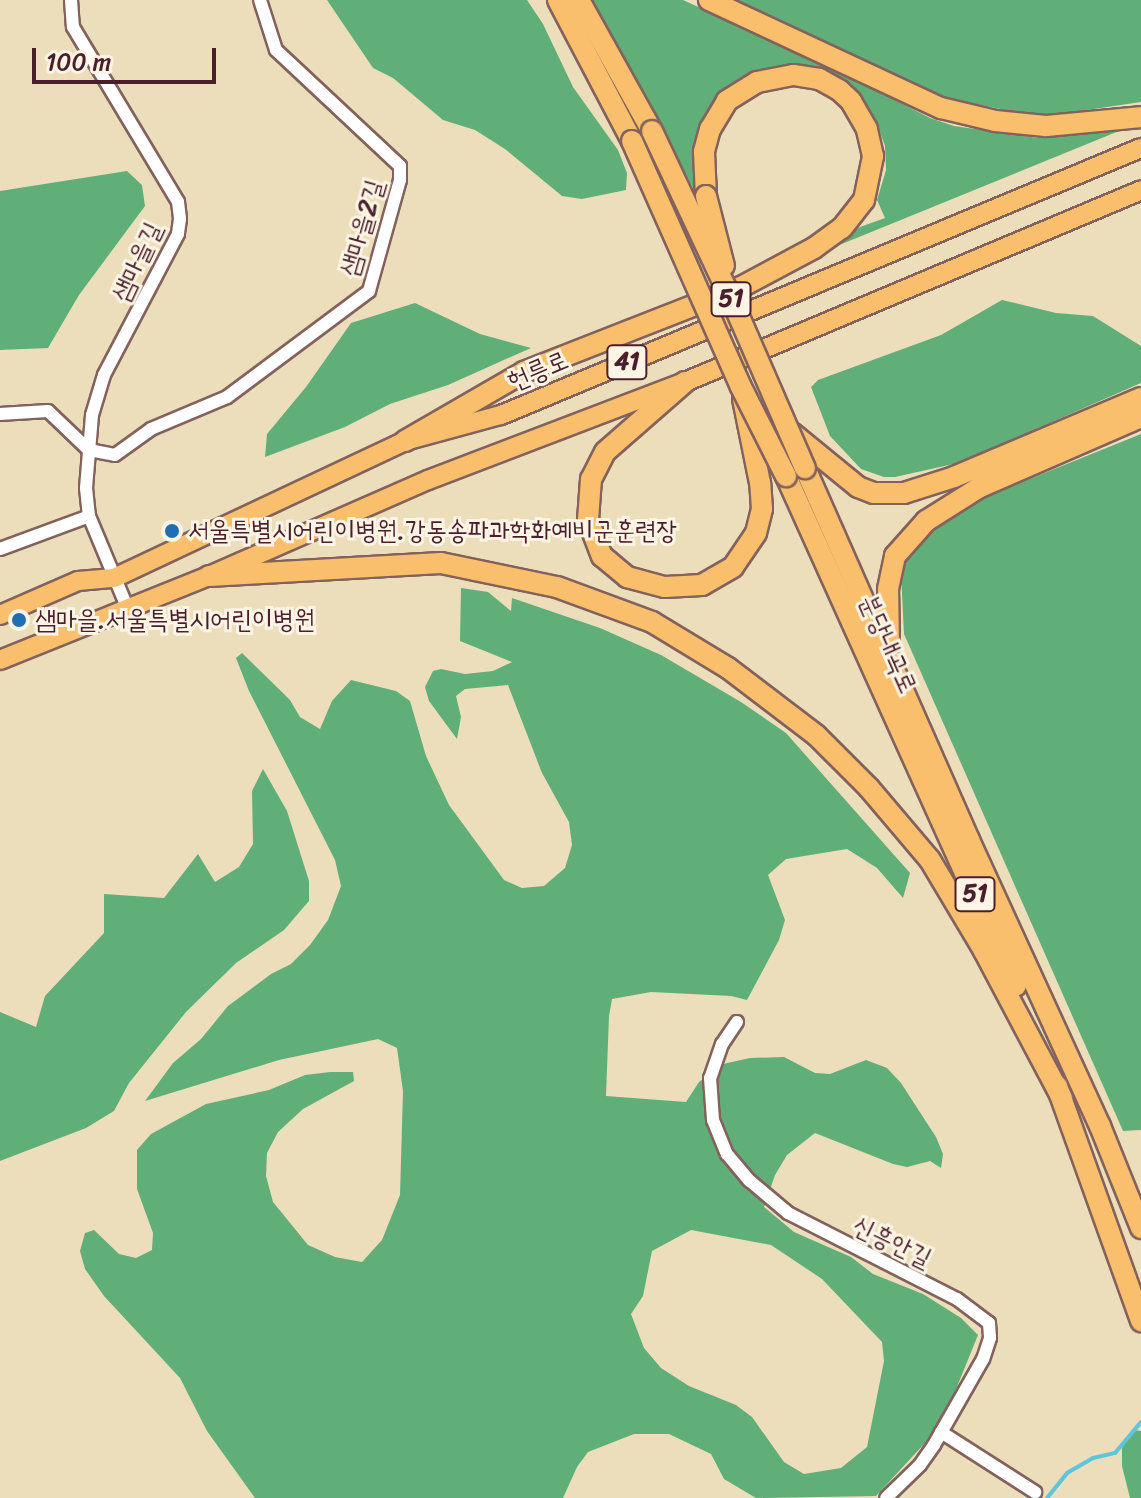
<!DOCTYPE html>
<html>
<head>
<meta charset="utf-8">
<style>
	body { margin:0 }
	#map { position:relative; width:1141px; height:1498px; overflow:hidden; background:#ecdebb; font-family:Sriracha,"Poor Story",sans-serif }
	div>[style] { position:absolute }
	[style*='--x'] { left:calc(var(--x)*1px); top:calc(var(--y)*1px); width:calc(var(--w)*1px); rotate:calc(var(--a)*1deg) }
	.forest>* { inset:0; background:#60af79 }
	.stream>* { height:4px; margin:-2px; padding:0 2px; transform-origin:2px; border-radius:2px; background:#5ec5db }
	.roads { filter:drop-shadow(2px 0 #83625d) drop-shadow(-2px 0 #83625d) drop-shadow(0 2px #83625d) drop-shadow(0 -2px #83625d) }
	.minor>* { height:12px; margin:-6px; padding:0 6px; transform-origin:6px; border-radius:6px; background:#fff }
	.primary>* { height:18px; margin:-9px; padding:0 9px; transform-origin:9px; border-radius:9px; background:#f9bf6d }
	.trunk>* { height:20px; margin:-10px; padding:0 10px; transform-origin:10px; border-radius:10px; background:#f9bf6d }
	.bridges { filter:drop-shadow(2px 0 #83625d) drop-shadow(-2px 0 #83625d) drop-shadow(0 2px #83625d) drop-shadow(0 -2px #83625d) }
	.trunk-bridge>* { height:20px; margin:-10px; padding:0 10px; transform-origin:10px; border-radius:10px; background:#f9bf6d }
	.dots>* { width:22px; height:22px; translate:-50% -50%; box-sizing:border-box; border:4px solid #fcf5e5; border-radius:50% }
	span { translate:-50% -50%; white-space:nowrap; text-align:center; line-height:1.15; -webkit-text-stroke:6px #fcf5e5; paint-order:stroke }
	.shield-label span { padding:2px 6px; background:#fcf5e5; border:2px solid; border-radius:6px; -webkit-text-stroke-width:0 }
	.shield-label { font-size:24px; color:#4a1f2b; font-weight:700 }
	.street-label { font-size:26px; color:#4a1f2b }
	.poi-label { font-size:26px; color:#4a1f2b }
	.left { translate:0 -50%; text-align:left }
	.scale { position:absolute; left:32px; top:48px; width:184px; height:36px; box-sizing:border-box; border:4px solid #4a1f2b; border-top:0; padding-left:10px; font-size:24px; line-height:28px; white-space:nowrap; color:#4a1f2b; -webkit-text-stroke:6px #fcf5e5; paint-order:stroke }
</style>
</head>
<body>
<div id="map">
	<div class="forest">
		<i style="clip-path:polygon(327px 0,527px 0,543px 24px,573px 87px,618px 150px,627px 173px,626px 190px,582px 199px,562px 196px,505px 149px,475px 130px,443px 120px,393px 78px,373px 68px)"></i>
		<i style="clip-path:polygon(591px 0,683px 0,838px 71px,930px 118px,954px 126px,1039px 138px,1119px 131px,832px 248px,860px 227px,885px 218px,877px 200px,886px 170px,885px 146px,876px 121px,861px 98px,790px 67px,770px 68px,740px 79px,719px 96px,698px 134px,694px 162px,700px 202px,651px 105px)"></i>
		<i style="clip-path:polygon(729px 0,1141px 0,1141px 102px,1053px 115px,1015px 112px,947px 98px)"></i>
		<i style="clip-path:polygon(127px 171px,142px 185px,145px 206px,79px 295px,48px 348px,0 350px,0 191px)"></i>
		<i style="clip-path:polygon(1002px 300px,1056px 313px,1093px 316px,1141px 346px,1141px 383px,958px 463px,895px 477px,884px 477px,861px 469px,830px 436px,811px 387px,818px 380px,941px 335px)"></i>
		<i style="clip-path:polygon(415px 303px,480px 334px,531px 348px,448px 385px,390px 404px,345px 427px,265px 457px,267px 434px,306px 387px,351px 323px)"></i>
		<i style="clip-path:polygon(1141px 434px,1141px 1130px,1123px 1131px,904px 634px,901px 574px,917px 538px,968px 504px)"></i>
		<i style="clip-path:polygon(evenodd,461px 588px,488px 592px,511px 611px,512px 598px,600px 628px,661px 655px,741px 702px,786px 733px,910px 873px,903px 898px,877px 868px,847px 849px,786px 859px,768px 875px,785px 920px,779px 940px,747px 1000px,731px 996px,651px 992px,612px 999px,609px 1016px,606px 1096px,686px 1102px,699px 1082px,723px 1064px,750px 1058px,784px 1057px,815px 1073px,830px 1074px,866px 1060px,887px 1068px,901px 1083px,936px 1137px,943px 1154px,941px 1168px,930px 1161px,907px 1167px,893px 1164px,815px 1133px,787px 1155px,775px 1175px,764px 1207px,794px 1232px,851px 1257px,873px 1274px,923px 1294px,961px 1318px,978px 1335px,952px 1399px,925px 1443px,876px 1496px,756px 1498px,724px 1479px,711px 1454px,669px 1434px,634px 1434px,588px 1452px,577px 1467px,563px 1498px,255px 1498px,207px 1431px,180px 1378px,104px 1296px,85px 1269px,80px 1251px,85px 1233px,94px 1230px,119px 1254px,136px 1258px,152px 1250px,153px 1233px,137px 1189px,137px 1150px,151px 1134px,206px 1104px,269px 1090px,305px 1075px,330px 1072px,353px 1072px,354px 1081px,303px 1109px,278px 1132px,267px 1153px,266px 1176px,273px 1202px,308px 1245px,335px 1257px,362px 1262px,382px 1240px,400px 1195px,403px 1091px,397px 1048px,378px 1039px,364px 1042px,279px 1060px,145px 1101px,173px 1063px,201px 1039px,228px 1006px,271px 974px,291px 964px,310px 945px,328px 920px,341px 886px,335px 860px,249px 691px,236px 658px,242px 653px,290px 700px,300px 717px,320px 729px,332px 701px,351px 680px,396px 691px,410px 701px,426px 756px,449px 805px,504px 880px,522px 888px,544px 886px,565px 868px,572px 845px,569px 822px,542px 773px,508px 685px,465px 689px,456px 696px,461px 717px,457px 739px,429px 701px,425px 687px,433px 671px,441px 669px,465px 674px,493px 671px,512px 662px,460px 641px,461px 588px,691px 1230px,771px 1245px,822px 1279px,882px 1342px,884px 1361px,867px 1447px,841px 1468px,804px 1474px,784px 1462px,752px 1417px,736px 1405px,689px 1386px,661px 1368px,644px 1348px,631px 1314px,643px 1296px,652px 1251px,691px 1230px)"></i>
		<i style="clip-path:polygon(263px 769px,287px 811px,309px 881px,309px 901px,284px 930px,236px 963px,186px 1012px,129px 1083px,114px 1111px,86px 1128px,0 1161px,0 1012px,36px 1027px,45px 996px,104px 933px,104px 894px,164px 898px,198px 854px,215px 882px,239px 867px,253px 844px,252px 791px)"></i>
		<i style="clip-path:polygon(1134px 1430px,1141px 1431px,1141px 1498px,1130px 1498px,1122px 1466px,1122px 1448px)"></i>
	</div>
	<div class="stream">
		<i style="--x:1047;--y:1498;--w:32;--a:-51"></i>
		<i style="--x:1067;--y:1473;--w:30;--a:-30"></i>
		<i style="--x:1093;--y:1458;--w:23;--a:-13"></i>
		<i style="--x:1115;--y:1453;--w:40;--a:-50"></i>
	</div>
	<div class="roads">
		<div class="minor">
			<i style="--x:71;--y:0;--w:27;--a:86"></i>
			<i style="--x:73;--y:27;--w:204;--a:59"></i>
			<i style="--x:178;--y:202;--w:17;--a:83"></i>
			<i style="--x:180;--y:219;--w:15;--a:98"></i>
			<i style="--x:178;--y:234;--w:159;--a:117.7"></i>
			<i style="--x:104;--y:375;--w:42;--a:106.7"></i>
			<i style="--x:92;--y:415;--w:73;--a:94.7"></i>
			<i style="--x:86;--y:488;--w:28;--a:84"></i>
			<i style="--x:89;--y:516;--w:99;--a:67.3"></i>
			<i style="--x:0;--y:414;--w:48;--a:-3.6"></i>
			<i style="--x:48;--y:411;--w:57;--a:43.6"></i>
			<i style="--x:89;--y:450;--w:26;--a:11"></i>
			<i style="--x:115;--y:455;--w:44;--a:-35.8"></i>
			<i style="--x:151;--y:429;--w:82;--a:-22.8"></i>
			<i style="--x:227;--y:397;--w:177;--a:-36.7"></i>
			<i style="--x:369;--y:291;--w:115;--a:-74.4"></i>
			<i style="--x:400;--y:180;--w:14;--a:-90"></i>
			<i style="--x:400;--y:166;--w:170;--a:-136.9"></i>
			<i style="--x:276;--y:50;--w:52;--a:-107.7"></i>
			<i style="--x:0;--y:549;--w:95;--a:-20.3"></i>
			<i style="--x:737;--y:1022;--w:27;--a:124"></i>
			<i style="--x:722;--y:1044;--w:36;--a:109"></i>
			<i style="--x:710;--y:1078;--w:42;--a:85.9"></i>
			<i style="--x:713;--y:1120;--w:37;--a:68"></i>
			<i style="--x:727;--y:1154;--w:35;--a:50"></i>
			<i style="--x:750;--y:1181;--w:50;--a:40.1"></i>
			<i style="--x:788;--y:1213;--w:190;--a:27"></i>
			<i style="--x:957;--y:1299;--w:40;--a:37"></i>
			<i style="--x:989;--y:1323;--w:15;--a:86"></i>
			<i style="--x:990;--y:1338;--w:22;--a:108"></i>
			<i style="--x:983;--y:1359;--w:99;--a:119.7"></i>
			<i style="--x:934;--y:1445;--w:24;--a:125"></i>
			<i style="--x:920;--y:1465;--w:47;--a:135.9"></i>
			<i style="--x:941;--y:1432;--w:112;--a:32.6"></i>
		</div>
		<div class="primary">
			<i style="--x:0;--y:615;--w:85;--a:-23.6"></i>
			<i style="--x:78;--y:581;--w:36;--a:-5"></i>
			<i style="--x:114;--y:578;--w:322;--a:-25.2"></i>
			<i style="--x:405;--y:441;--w:99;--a:-15.2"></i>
			<i style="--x:501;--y:415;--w:693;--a:-22.65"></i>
			<i style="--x:0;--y:660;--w:225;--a:-21.9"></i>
			<i style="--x:209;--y:576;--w:239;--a:-23.7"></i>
			<i style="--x:428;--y:480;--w:275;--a:-20.9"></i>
			<i style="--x:685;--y:382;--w:495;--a:-22.8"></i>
		</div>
		<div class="trunk">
			<i style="--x:558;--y:0;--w:159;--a:62.3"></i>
			<i style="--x:579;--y:0;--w:150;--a:60.9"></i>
			<i style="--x:709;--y:0;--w:256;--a:25"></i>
			<i style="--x:941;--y:108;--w:56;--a:13.5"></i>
			<i style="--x:995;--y:121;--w:51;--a:5.6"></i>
			<i style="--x:1046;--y:126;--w:95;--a:-5.4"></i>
			<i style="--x:685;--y:382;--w:106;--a:138.8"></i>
			<i style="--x:605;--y:452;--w:30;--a:117"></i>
			<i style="--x:591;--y:479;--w:41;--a:94.2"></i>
			<i style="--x:588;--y:520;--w:39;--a:69"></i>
			<i style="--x:602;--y:556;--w:33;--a:40"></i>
			<i style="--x:627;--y:577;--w:39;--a:15"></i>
			<i style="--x:665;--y:587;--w:37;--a:-3"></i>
			<i style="--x:702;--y:585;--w:36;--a:-30"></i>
			<i style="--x:733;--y:567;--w:41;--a:-55.9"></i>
			<i style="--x:756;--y:533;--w:25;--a:-76"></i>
			<i style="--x:762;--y:509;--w:26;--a:-94"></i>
			<i style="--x:760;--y:483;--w:86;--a:-101.4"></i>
			<i style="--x:792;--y:433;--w:85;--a:39.3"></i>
			<i style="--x:858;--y:487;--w:17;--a:21"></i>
			<i style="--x:874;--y:493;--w:30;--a:0"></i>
			<i style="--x:904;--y:493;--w:52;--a:-17.7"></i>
			<i style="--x:954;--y:477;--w:203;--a:-22.9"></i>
			<i style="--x:405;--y:441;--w:138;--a:-30.1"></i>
			<i style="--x:524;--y:372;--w:233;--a:-21.4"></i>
			<i style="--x:741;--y:287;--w:83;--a:-28.1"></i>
			<i style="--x:814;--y:248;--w:34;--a:-36"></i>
			<i style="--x:842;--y:228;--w:36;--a:-52"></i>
			<i style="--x:864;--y:200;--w:45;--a:-78.4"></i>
			<i style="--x:873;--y:156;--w:28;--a:-103"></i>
			<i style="--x:867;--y:129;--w:32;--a:-120"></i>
			<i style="--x:851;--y:101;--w:16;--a:-137"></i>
			<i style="--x:839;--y:90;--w:23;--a:-151"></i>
			<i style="--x:819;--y:79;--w:26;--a:-171"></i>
			<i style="--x:793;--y:75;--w:37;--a:169"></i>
			<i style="--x:757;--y:82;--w:36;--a:148"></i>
			<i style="--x:727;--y:101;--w:33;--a:121"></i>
			<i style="--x:710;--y:129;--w:24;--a:105"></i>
			<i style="--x:704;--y:152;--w:44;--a:87.4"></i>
			<i style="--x:805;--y:468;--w:407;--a:66.2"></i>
			<i style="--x:969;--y:840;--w:315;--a:65.4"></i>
			<i style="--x:1100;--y:1126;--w:110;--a:68.1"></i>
			<i style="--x:786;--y:476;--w:559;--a:65.73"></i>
			<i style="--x:209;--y:576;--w:232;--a:-3.2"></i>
			<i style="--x:441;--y:563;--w:118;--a:11.7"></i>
			<i style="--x:557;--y:587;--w:101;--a:20.2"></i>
			<i style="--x:652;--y:622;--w:89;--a:31.2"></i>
			<i style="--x:728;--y:668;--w:111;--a:37.3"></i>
			<i style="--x:816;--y:735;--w:75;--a:45"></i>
			<i style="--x:869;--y:788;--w:94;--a:49.7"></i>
			<i style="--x:930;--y:860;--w:104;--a:59.2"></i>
			<i style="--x:983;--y:949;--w:169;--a:62.1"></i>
			<i style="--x:889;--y:644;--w:55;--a:-91"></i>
			<i style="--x:888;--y:589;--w:34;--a:-78"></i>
			<i style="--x:895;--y:556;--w:47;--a:-48.5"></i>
			<i style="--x:926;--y:521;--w:64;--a:-32.2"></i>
			<i style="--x:980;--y:487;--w:176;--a:-23.5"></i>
			<i style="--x:1057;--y:1086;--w:250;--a:70.3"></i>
		</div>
	</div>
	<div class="bridges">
		<div class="trunk-bridge">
			<i style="--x:652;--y:131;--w:192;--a:64.8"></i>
			<i style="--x:734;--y:305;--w:178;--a:66.5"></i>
			<i style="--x:632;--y:141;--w:269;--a:66.1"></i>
			<i style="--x:741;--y:387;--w:100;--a:63.2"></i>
			<i style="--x:706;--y:196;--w:72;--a:75.6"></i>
		</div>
	</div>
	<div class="dots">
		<i style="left:172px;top:531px;background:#1f6fb2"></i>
		<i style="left:19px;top:620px;background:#1f6fb2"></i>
	</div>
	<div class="shield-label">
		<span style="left:731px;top:299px">51</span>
		<span style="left:627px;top:362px">41</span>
		<span style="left:975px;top:894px">51</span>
	</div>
	<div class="street-label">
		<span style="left:362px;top:228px;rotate:-74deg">샘마을2길</span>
		<span style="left:137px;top:262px;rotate:-65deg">샘마을길</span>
		<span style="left:538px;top:371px;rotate:-23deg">헌릉로</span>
		<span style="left:888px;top:644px;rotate:66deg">분당내곡로</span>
		<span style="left:892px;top:1242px;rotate:26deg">신흥안길</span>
	</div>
	<div class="poi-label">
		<span class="left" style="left:188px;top:531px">서울특별시어린이병원.강동송파과학화예비군훈련장</span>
		<span class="left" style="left:35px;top:620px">샘마을.서울특별시어린이병원</span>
	</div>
	<div class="scale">100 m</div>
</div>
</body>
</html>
